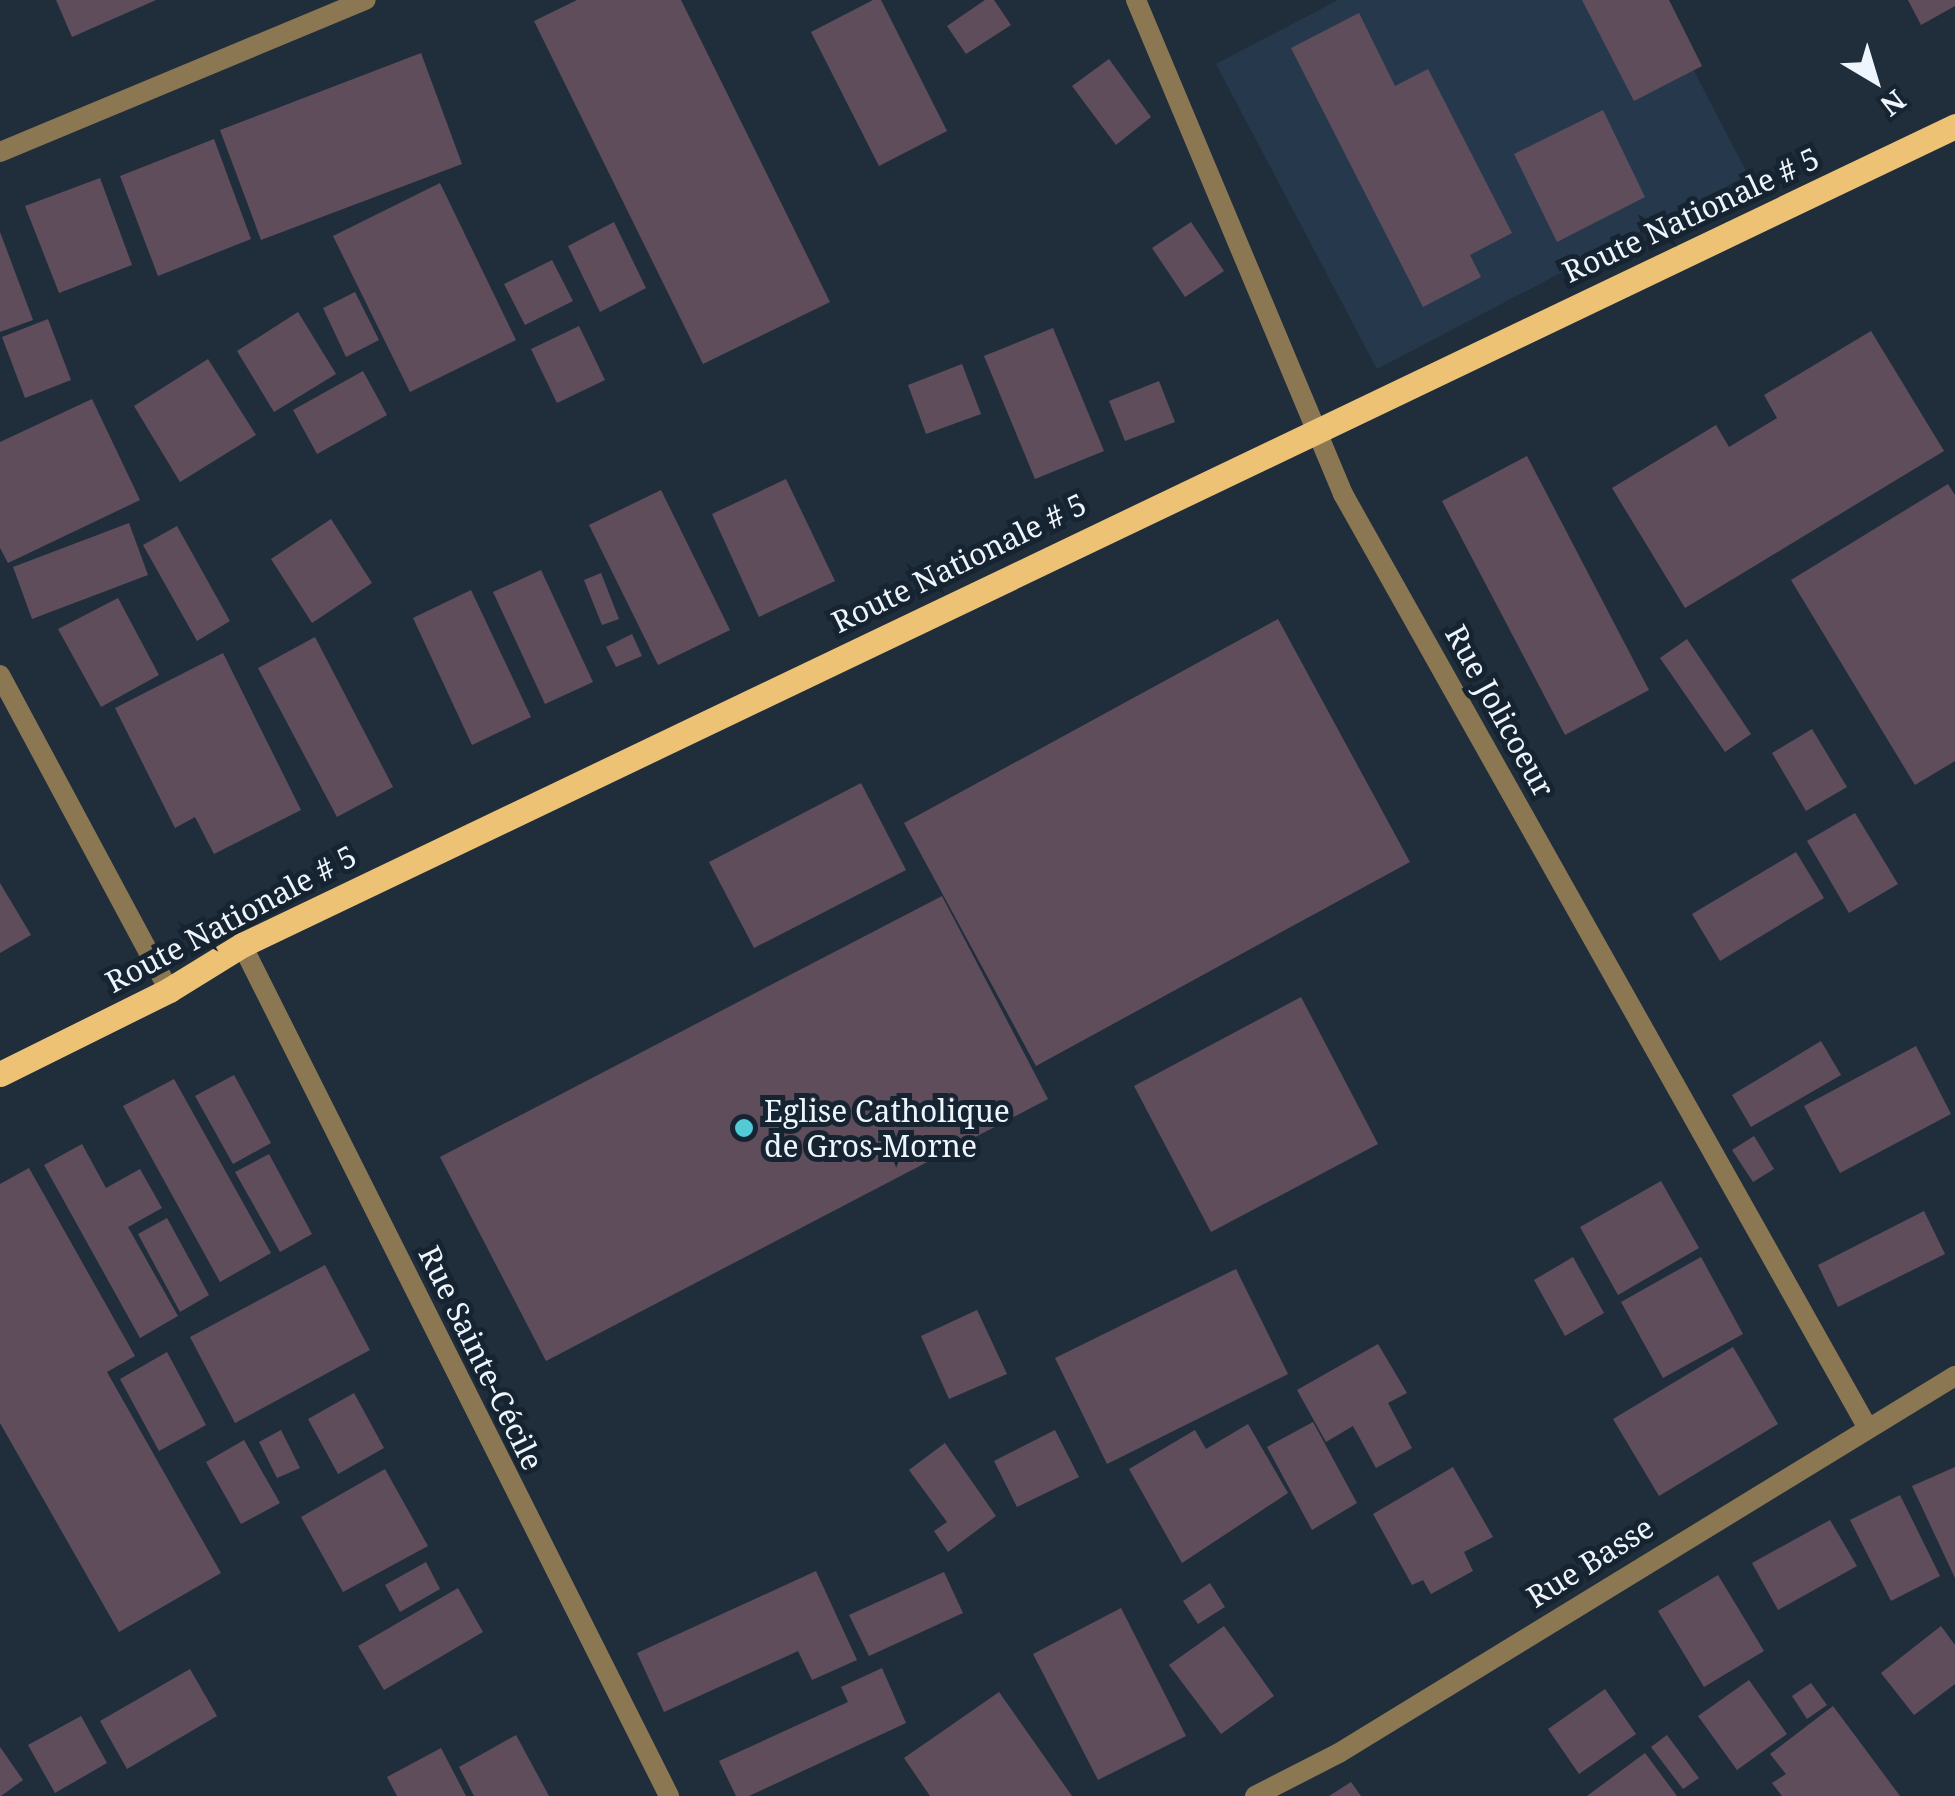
<!DOCTYPE html>
<html>
<head>
<meta charset="utf-8">
<style>
	body { margin:0 }
	#map { position:relative; width:1955px; height:1796px; overflow:hidden; background:#202e3c; font-family:"Noto Serif",serif }
	div>[style] { position:absolute }
	[style*='--x'] { left:calc(var(--x)*1px); top:calc(var(--y)*1px); width:calc(var(--w)*1px); rotate:calc(var(--a)*1deg) }
	.built>* { inset:0; background:#26394c }
	.building>* { inset:0; background:#604d5b }
	.minor>* { height:20px; margin:-10px; padding:0 10px; transform-origin:10px; border-radius:10px; background:#8c7753 }
	.primary>* { height:25px; margin:-12.5px; padding:0 12.5px; transform-origin:12.5px; border-radius:12.5px; background:#edc275 }
	.dots>* { width:28px; height:28px; translate:-50% -50%; box-sizing:border-box; border:5px solid #162432; border-radius:50% }
	span { translate:-50% -50%; white-space:nowrap; text-align:center; line-height:1.15; -webkit-text-stroke:10px #162432; paint-order:stroke }
	.street-label { font-size:30px; color:#eef5fd }
	.poi-label { font-size:30px; color:#eef5fd }
	.left { translate:0 -50%; text-align:left }
	.north { position:absolute; left:1825px; top:30px; width:100px; height:100px; -webkit-text-stroke:8px #162432; paint-order:stroke; rotate:142deg; font-size:28px; font-weight:700; line-height:40px; text-align:center; color:#eef5fd }
	.north::after { content:''; display:block; margin:auto; width:35px; height:45px; background:#eef5fd; clip-path:polygon(50% 0,100% 100%,50% 72%,0 100%) }
</style>
</head>
<body>
<div id="map">
	<div class="built">
		<i style="clip-path:polygon(1338px 0,1657px 0,1748px 175px,1377px 369px,1216px 64px)"></i>
	</div>
	<div class="building">
		<i style="clip-path:polygon(56px 0,156px 0,72px 37px)"></i>
		<i style="clip-path:polygon(577px 0,681px 0,830px 302px,703px 364px,534px 21px)"></i>
		<i style="clip-path:polygon(873px 0,881px 0,947px 131px,879px 166px,811px 32px)"></i>
		<i style="clip-path:polygon(985px 0,994px 0,1011px 25px,966px 54px,947px 26px)"></i>
		<i style="clip-path:polygon(1582px 0,1669px 0,1702px 66px,1634px 101px)"></i>
		<i style="clip-path:polygon(1908px 0,1955px 0,1955px 6px,1921px 25px)"></i>
		<i style="clip-path:polygon(1359px 13px,1395px 86px,1428px 69px,1512px 233px,1470px 255px,1481px 277px,1423px 307px,1291px 48px)"></i>
		<i style="clip-path:polygon(421px 53px,462px 164px,261px 240px,220px 130px)"></i>
		<i style="clip-path:polygon(1109px 59px,1151px 117px,1116px 145px,1072px 86px)"></i>
		<i style="clip-path:polygon(1603px 110px,1645px 197px,1557px 242px,1514px 154px)"></i>
		<i style="clip-path:polygon(214px 139px,251px 239px,158px 276px,120px 176px)"></i>
		<i style="clip-path:polygon(100px 178px,132px 265px,59px 293px,25px 206px)"></i>
		<i style="clip-path:polygon(440px 183px,516px 340px,410px 392px,333px 236px)"></i>
		<i style="clip-path:polygon(614px 222px,646px 288px,600px 312px,568px 246px)"></i>
		<i style="clip-path:polygon(1191px 222px,1224px 271px,1185px 297px,1152px 248px)"></i>
		<i style="clip-path:polygon(0 232px,33px 320px,0 332px)"></i>
		<i style="clip-path:polygon(552px 260px,573px 301px,525px 325px,504px 284px)"></i>
		<i style="clip-path:polygon(355px 292px,379px 340px,346px 357px,323px 308px)"></i>
		<i style="clip-path:polygon(298px 312px,336px 374px,274px 412px,237px 351px)"></i>
		<i style="clip-path:polygon(48px 319px,71px 380px,25px 398px,2px 337px)"></i>
		<i style="clip-path:polygon(579px 326px,605px 380px,557px 403px,531px 349px)"></i>
		<i style="clip-path:polygon(1053px 328px,1104px 451px,1035px 479px,984px 356px)"></i>
		<i style="clip-path:polygon(1871px 331px,1944px 451px,1685px 608px,1612px 488px,1716px 425px,1729px 447px,1777px 418px,1764px 395px)"></i>
		<i style="clip-path:polygon(208px 359px,256px 435px,180px 482px,134px 406px)"></i>
		<i style="clip-path:polygon(962px 364px,981px 414px,926px 434px,908px 385px)"></i>
		<i style="clip-path:polygon(363px 371px,387px 415px,317px 454px,293px 410px)"></i>
		<i style="clip-path:polygon(1159px 381px,1175px 422px,1125px 441px,1109px 401px)"></i>
		<i style="clip-path:polygon(92px 399px,140px 500px,8px 563px,0 548px,0 442px)"></i>
		<i style="clip-path:polygon(1527px 456px,1649px 690px,1565px 735px,1442px 501px)"></i>
		<i style="clip-path:polygon(786px 479px,835px 581px,759px 617px,712px 514px)"></i>
		<i style="clip-path:polygon(1948px 484px,1955px 495px,1955px 761px,1915px 785px,1791px 580px)"></i>
		<i style="clip-path:polygon(661px 490px,730px 630px,658px 665px,589px 525px)"></i>
		<i style="clip-path:polygon(331px 519px,372px 583px,312px 623px,271px 559px)"></i>
		<i style="clip-path:polygon(129px 523px,148px 575px,32px 619px,13px 567px)"></i>
		<i style="clip-path:polygon(177px 526px,230px 621px,197px 641px,143px 545px)"></i>
		<i style="clip-path:polygon(541px 570px,593px 682px,545px 704px,493px 592px)"></i>
		<i style="clip-path:polygon(601px 573px,619px 619px,602px 625px,584px 580px)"></i>
		<i style="clip-path:polygon(471px 590px,531px 717px,472px 745px,413px 618px)"></i>
		<i style="clip-path:polygon(118px 598px,159px 675px,101px 707px,58px 629px)"></i>
		<i style="clip-path:polygon(1278px 619px,1410px 862px,1036px 1066px,904px 823px)"></i>
		<i style="clip-path:polygon(632px 634px,642px 656px,616px 667px,606px 647px)"></i>
		<i style="clip-path:polygon(315px 637px,393px 787px,337px 817px,258px 668px)"></i>
		<i style="clip-path:polygon(1687px 639px,1751px 734px,1725px 752px,1660px 658px)"></i>
		<i style="clip-path:polygon(223px 653px,301px 810px,214px 854px,195px 817px,175px 828px,115px 708px)"></i>
		<i style="clip-path:polygon(1812px 729px,1847px 787px,1806px 811px,1772px 753px)"></i>
		<i style="clip-path:polygon(861px 783px,906px 870px,754px 948px,709px 862px)"></i>
		<i style="clip-path:polygon(1855px 813px,1898px 884px,1849px 913px,1807px 841px)"></i>
		<i style="clip-path:polygon(1796px 852px,1824px 898px,1720px 961px,1692px 914px)"></i>
		<i style="clip-path:polygon(0 883px,31px 935px,0 953px)"></i>
		<i style="clip-path:polygon(942px 896px,1048px 1099px,546px 1361px,440px 1157px)"></i>
		<i style="clip-path:polygon(1301px 997px,1378px 1144px,1211px 1232px,1134px 1086px)"></i>
		<i style="clip-path:polygon(1821px 1041px,1841px 1075px,1751px 1127px,1732px 1095px)"></i>
		<i style="clip-path:polygon(1916px 1046px,1951px 1114px,1840px 1173px,1804px 1106px)"></i>
		<i style="clip-path:polygon(234px 1075px,271px 1143px,233px 1164px,195px 1096px)"></i>
		<i style="clip-path:polygon(174px 1079px,271px 1253px,220px 1282px,123px 1106px)"></i>
		<i style="clip-path:polygon(1754px 1136px,1774px 1169px,1753px 1182px,1732px 1150px)"></i>
		<i style="clip-path:polygon(82px 1144px,106px 1188px,140px 1169px,162px 1208px,128px 1227px,178px 1316px,140px 1338px,44px 1165px)"></i>
		<i style="clip-path:polygon(269px 1154px,312px 1234px,280px 1252px,235px 1172px)"></i>
		<i style="clip-path:polygon(29px 1168px,135px 1356px,107px 1372px,221px 1573px,119px 1632px,0 1423px,0 1184px)"></i>
		<i style="clip-path:polygon(1661px 1181px,1699px 1248px,1618px 1295px,1580px 1227px)"></i>
		<i style="clip-path:polygon(1924px 1211px,1945px 1254px,1838px 1307px,1818px 1265px)"></i>
		<i style="clip-path:polygon(167px 1218px,209px 1295px,180px 1312px,138px 1234px)"></i>
		<i style="clip-path:polygon(1573px 1257px,1604px 1313px,1565px 1336px,1534px 1280px)"></i>
		<i style="clip-path:polygon(1701px 1257px,1743px 1334px,1663px 1378px,1621px 1302px)"></i>
		<i style="clip-path:polygon(325px 1265px,370px 1350px,235px 1423px,190px 1337px)"></i>
		<i style="clip-path:polygon(1236px 1269px,1288px 1374px,1107px 1464px,1055px 1358px)"></i>
		<i style="clip-path:polygon(977px 1310px,1007px 1374px,949px 1399px,921px 1336px)"></i>
		<i style="clip-path:polygon(1378px 1344px,1407px 1393px,1388px 1403px,1412px 1448px,1376px 1468px,1353px 1426px,1326px 1442px,1297px 1390px)"></i>
		<i style="clip-path:polygon(1733px 1347px,1778px 1424px,1659px 1496px,1613px 1419px)"></i>
		<i style="clip-path:polygon(167px 1352px,206px 1425px,159px 1451px,120px 1379px)"></i>
		<i style="clip-path:polygon(354px 1393px,384px 1448px,338px 1474px,308px 1419px)"></i>
		<i style="clip-path:polygon(1313px 1422px,1357px 1503px,1312px 1530px,1267px 1447px)"></i>
		<i style="clip-path:polygon(1248px 1424px,1288px 1493px,1182px 1563px,1129px 1469px,1195px 1430px,1206px 1449px)"></i>
		<i style="clip-path:polygon(281px 1430px,300px 1468px,277px 1478px,259px 1442px)"></i>
		<i style="clip-path:polygon(1055px 1430px,1079px 1477px,1017px 1507px,994px 1461px)"></i>
		<i style="clip-path:polygon(244px 1440px,280px 1503px,241px 1524px,206px 1462px)"></i>
		<i style="clip-path:polygon(945px 1443px,996px 1516px,948px 1552px,934px 1531px,947px 1522px,909px 1470px)"></i>
		<i style="clip-path:polygon(1453px 1467px,1493px 1537px,1464px 1552px,1473px 1571px,1431px 1594px,1423px 1580px,1412px 1585px,1373px 1514px)"></i>
		<i style="clip-path:polygon(1955px 1467px,1955px 1578px,1912px 1486px)"></i>
		<i style="clip-path:polygon(385px 1469px,428px 1546px,343px 1592px,301px 1517px)"></i>
		<i style="clip-path:polygon(1900px 1495px,1940px 1576px,1891px 1601px,1850px 1520px)"></i>
		<i style="clip-path:polygon(1830px 1520px,1857px 1566px,1778px 1610px,1752px 1563px)"></i>
		<i style="clip-path:polygon(426px 1562px,440px 1589px,400px 1612px,385px 1585px)"></i>
		<i style="clip-path:polygon(816px 1571px,857px 1660px,812px 1680px,798px 1651px,664px 1712px,637px 1653px)"></i>
		<i style="clip-path:polygon(944px 1572px,963px 1613px,869px 1656px,849px 1615px)"></i>
		<i style="clip-path:polygon(1718px 1575px,1764px 1651px,1704px 1687px,1658px 1611px)"></i>
		<i style="clip-path:polygon(1210px 1583px,1225px 1607px,1198px 1624px,1183px 1601px)"></i>
		<i style="clip-path:polygon(458px 1588px,483px 1632px,384px 1690px,358px 1646px)"></i>
		<i style="clip-path:polygon(1121px 1608px,1186px 1736px,1098px 1780px,1033px 1654px)"></i>
		<i style="clip-path:polygon(1224px 1626px,1274px 1696px,1221px 1734px,1169px 1665px)"></i>
		<i style="clip-path:polygon(1941px 1626px,1955px 1645px,1955px 1684px,1914px 1715px,1881px 1673px)"></i>
		<i style="clip-path:polygon(882px 1668px,906px 1723px,749px 1796px,736px 1796px,719px 1761px,848px 1702px,841px 1687px)"></i>
		<i style="clip-path:polygon(190px 1669px,217px 1716px,127px 1769px,100px 1721px)"></i>
		<i style="clip-path:polygon(1749px 1680px,1787px 1734px,1737px 1770px,1698px 1716px)"></i>
		<i style="clip-path:polygon(1811px 1683px,1827px 1705px,1807px 1719px,1792px 1696px)"></i>
		<i style="clip-path:polygon(1605px 1689px,1636px 1734px,1579px 1774px,1548px 1729px)"></i>
		<i style="clip-path:polygon(999px 1692px,1072px 1796px,930px 1796px,904px 1758px)"></i>
		<i style="clip-path:polygon(1833px 1706px,1900px 1796px,1782px 1796px,1772px 1783px,1786px 1774px,1770px 1754px)"></i>
		<i style="clip-path:polygon(81px 1716px,107px 1763px,55px 1793px,28px 1745px)"></i>
		<i style="clip-path:polygon(516px 1735px,549px 1796px,474px 1796px,459px 1767px)"></i>
		<i style="clip-path:polygon(1667px 1735px,1699px 1778px,1683px 1789px,1651px 1747px)"></i>
		<i style="clip-path:polygon(0 1747px,23px 1780px,1px 1796px,0 1796px)"></i>
		<i style="clip-path:polygon(441px 1748px,466px 1796px,397px 1796px,387px 1777px)"></i>
		<i style="clip-path:polygon(1645px 1753px,1677px 1796px,1587px 1796px)"></i>
		<i style="clip-path:polygon(1351px 1782px,1361px 1796px,1329px 1796px)"></i>
	</div>
	<div class="minor">
		<i style="--x:1136;--y:0;--w:536;--a:67.26"></i>
		<i style="--x:1343;--y:494;--w:1068;--a:60.67"></i>
		<i style="--x:0;--y:152;--w:396;--a:-22.6"></i>
		<i style="--x:0;--y:675;--w:357;--a:61.8"></i>
		<i style="--x:242;--y:945;--w:952;--a:63.35"></i>
		<i style="--x:1255;--y:1796;--w:94;--a:-27.1"></i>
		<i style="--x:1339;--y:1753;--w:722;--a:-31.47"></i>
	</div>
	<div class="primary">
		<i style="--x:0;--y:1074;--w:189;--a:-26.4"></i>
		<i style="--x:169;--y:990;--w:86;--a:-31.7"></i>
		<i style="--x:242;--y:945;--w:1899;--a:-25.55"></i>
	</div>
	<div class="dots">
		<i style="left:744px;top:1128px;background:#52cbd7"></i>
	</div>
	<div class="street-label">
		<span style="left:1691px;top:215px;rotate:-25deg">Route Nationale # 5</span>
		<span style="left:959px;top:563px;rotate:-26deg">Route Nationale # 5</span>
		<span style="left:1500px;top:711px;rotate:61deg">Rue Jolicoeur</span>
		<span style="left:231px;top:919px;rotate:-28deg">Route Nationale # 5</span>
		<span style="left:481px;top:1358px;rotate:64deg">Rue Sainte-Cécile</span>
		<span style="left:1590px;top:1562px;rotate:-32deg">Rue Basse</span>
	</div>
	<div class="poi-label">
		<span class="left" style="left:764px;top:1128px">Eglise Catholique<br>de Gros-Morne</span>
	</div>
	<div class="north">N</div>
</div>
</body>
</html>
